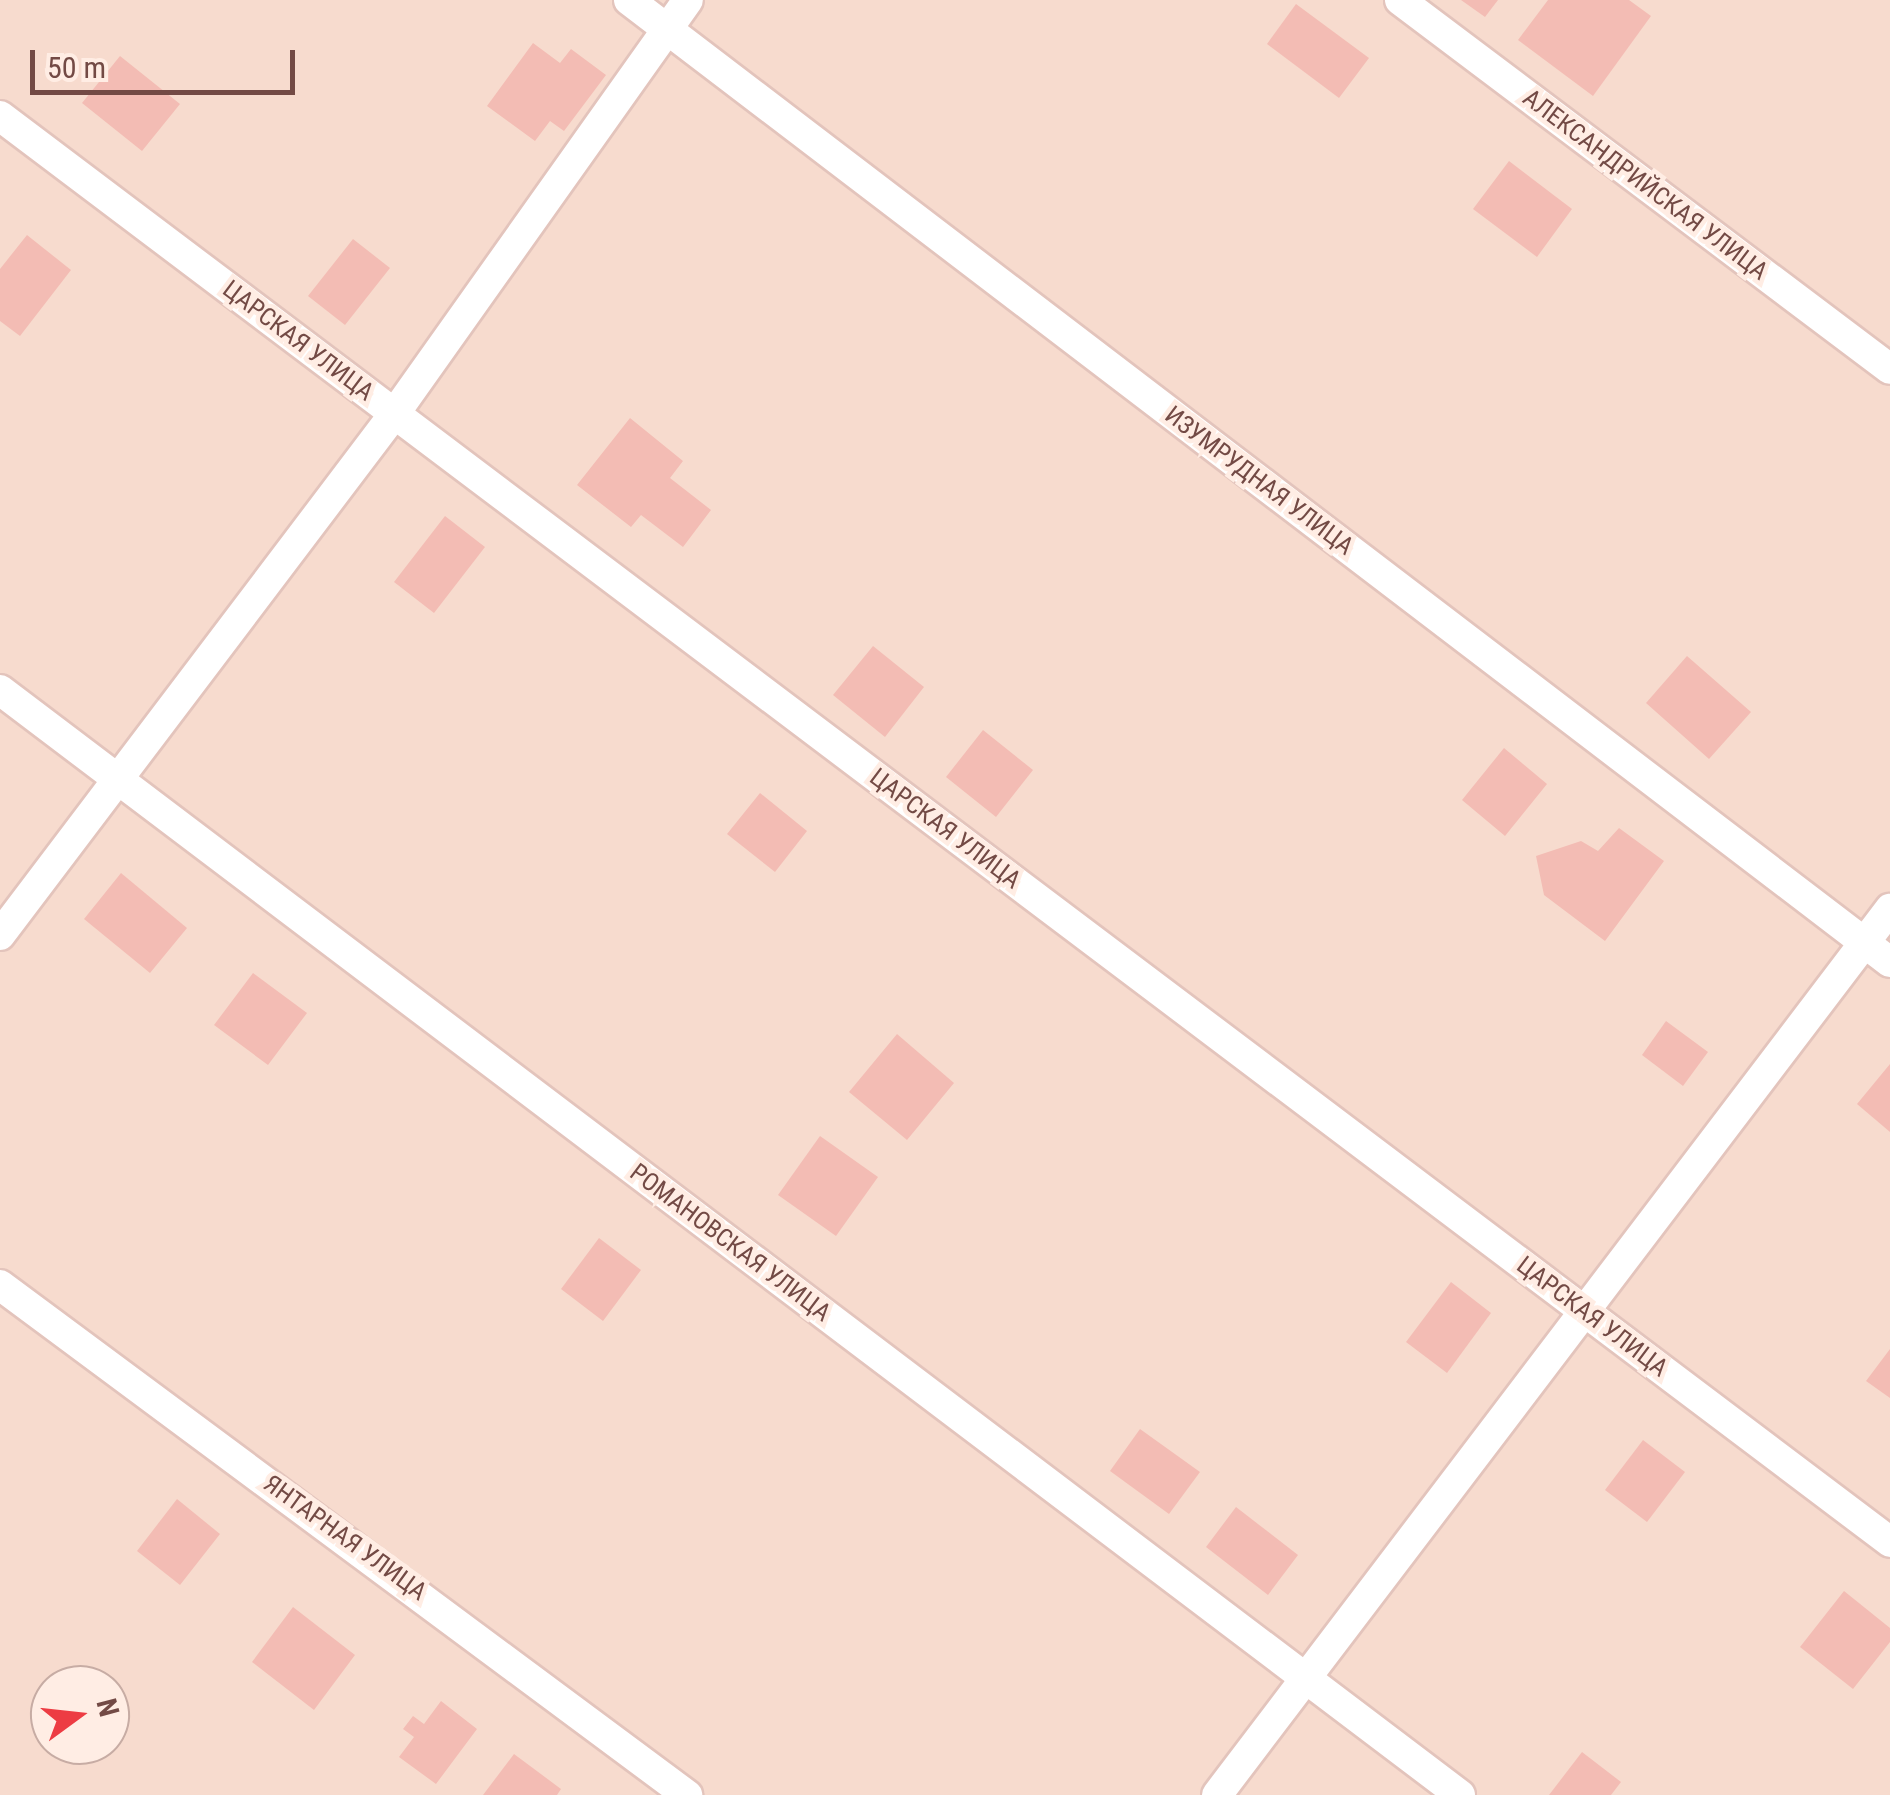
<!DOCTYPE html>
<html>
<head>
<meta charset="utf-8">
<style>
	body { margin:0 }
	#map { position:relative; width:1890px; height:1795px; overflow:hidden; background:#fde8dd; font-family:"Roboto Condensed",sans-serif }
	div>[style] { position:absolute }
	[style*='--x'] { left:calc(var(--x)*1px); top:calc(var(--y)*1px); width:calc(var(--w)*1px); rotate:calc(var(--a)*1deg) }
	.residential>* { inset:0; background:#f7dbce }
	.building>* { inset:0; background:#f3bcb4 }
	.roads { filter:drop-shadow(2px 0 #e3c4bc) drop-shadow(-2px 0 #e3c4bc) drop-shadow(0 2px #e3c4bc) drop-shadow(0 -2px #e3c4bc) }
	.minor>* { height:30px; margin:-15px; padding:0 15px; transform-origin:15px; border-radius:15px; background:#fff }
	span { translate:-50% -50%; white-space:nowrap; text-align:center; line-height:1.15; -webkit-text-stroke:9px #ffede4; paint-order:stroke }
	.street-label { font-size:25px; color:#734a45 }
	.north { position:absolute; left:30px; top:1665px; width:100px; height:100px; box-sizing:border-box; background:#ffede4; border:2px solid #c7aca4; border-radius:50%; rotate:75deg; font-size:28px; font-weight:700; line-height:40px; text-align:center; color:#734a45 }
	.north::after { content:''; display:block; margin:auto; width:35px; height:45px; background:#ed3c43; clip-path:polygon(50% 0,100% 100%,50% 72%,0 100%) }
	.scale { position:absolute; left:30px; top:50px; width:265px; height:45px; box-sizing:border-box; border:5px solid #734a45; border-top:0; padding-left:12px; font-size:30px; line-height:35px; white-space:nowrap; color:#734a45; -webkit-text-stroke:8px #ffede4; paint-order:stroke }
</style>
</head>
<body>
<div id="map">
	<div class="residential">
		<i style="clip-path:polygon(evenodd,0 0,1890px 0,1890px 1795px,0 1795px,0 0,50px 1685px,110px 1685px,110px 1745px,50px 1745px,50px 1685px)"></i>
	</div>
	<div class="building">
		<i style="clip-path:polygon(1461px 0,1498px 0,1485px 17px)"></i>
		<i style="clip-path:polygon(1548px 0,1629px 0,1651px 16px,1593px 96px,1518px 40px)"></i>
		<i style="clip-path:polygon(1296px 4px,1369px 58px,1339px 98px,1267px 44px)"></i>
		<i style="clip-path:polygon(533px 43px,560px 63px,571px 49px,606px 75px,564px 131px,550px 121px,535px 141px,487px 106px)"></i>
		<i style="clip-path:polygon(120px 56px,180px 104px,142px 151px,82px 103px)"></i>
		<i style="clip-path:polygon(1509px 161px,1572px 209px,1537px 257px,1473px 209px)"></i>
		<i style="clip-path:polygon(27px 235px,71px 270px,20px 336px,0 321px,0 269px)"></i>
		<i style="clip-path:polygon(353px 239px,390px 268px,345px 325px,308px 296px)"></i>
		<i style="clip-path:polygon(630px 418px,683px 461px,670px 478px,711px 510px,683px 547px,641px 515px,631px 527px,577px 485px)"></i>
		<i style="clip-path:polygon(445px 516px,485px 547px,434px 613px,394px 582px)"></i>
		<i style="clip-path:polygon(873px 646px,924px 687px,885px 737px,833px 695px)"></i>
		<i style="clip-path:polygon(1687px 656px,1751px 712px,1709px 759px,1646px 703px)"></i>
		<i style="clip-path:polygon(983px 730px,1033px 770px,996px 817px,946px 777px)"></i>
		<i style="clip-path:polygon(1504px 748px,1547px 784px,1505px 836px,1462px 800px)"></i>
		<i style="clip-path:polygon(760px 793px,807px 831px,775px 872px,727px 834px)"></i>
		<i style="clip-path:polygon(1619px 828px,1664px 861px,1605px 941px,1544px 895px,1536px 856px,1581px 841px,1598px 851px)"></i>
		<i style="clip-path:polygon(121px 873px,187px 928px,150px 973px,84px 919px)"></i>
		<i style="clip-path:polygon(253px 973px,307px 1013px,268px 1065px,214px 1025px)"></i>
		<i style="clip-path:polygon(1666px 1021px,1708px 1052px,1683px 1086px,1642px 1055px)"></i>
		<i style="clip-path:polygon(897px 1034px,954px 1083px,907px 1140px,849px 1092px)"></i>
		<i style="clip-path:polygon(1890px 1064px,1890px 1132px,1857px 1104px)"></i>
		<i style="clip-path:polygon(820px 1136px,878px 1177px,836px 1236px,778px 1195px)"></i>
		<i style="clip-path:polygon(599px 1238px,641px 1270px,603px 1321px,561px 1289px)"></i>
		<i style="clip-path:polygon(1451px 1282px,1491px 1313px,1447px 1373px,1406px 1342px)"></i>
		<i style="clip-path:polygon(1890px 1349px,1890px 1398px,1866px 1381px)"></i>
		<i style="clip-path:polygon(1140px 1429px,1200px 1472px,1169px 1514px,1110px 1471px)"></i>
		<i style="clip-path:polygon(1643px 1440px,1685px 1472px,1647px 1522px,1605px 1490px)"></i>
		<i style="clip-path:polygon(177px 1499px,220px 1534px,180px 1585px,137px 1551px)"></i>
		<i style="clip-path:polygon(1236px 1507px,1298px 1555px,1268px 1595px,1206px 1547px)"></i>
		<i style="clip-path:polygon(1844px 1591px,1890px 1628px,1890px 1642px,1853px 1689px,1800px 1647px)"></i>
		<i style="clip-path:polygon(293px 1607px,355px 1655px,314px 1710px,252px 1662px)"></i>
		<i style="clip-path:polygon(441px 1701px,477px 1729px,436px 1784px,399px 1757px,414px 1737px,403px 1729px,413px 1716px,424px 1724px)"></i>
		<i style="clip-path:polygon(1582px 1752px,1621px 1782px,1611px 1795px,1549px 1795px)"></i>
		<i style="clip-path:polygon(514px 1754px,561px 1789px,557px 1795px,483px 1795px)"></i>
	</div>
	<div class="roads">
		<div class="minor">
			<i style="--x:629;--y:0;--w:1586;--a:37.34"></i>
			<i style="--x:1400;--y:0;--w:613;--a:36.98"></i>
			<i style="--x:0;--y:116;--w:2368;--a:37.03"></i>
			<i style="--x:0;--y:690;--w:1831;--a:37.12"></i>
			<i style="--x:0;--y:935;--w:655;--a:-52.89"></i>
			<i style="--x:395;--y:413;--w:506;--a:-54.65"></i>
			<i style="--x:0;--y:1285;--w:856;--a:36.59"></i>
			<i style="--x:1217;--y:1795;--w:1113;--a:-52.78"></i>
		</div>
	</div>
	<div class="street-label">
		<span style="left:1645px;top:185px;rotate:37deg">АЛЕКСАНДРИЙСКАЯ УЛИЦА</span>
		<span style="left:298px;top:341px;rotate:37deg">ЦАРСКАЯ УЛИЦА</span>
		<span style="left:1259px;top:481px;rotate:37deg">ИЗУМРУДНАЯ УЛИЦА</span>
		<span style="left:945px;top:829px;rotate:37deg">ЦАРСКАЯ УЛИЦА</span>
		<span style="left:730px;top:1243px;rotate:37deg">РОМАНОВСКАЯ УЛИЦА</span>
		<span style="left:1592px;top:1317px;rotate:37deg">ЦАРСКАЯ УЛИЦА</span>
		<span style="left:345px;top:1538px;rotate:36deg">ЯНТАРНАЯ УЛИЦА</span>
	</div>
	<div class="north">N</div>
	<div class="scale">50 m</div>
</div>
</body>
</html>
